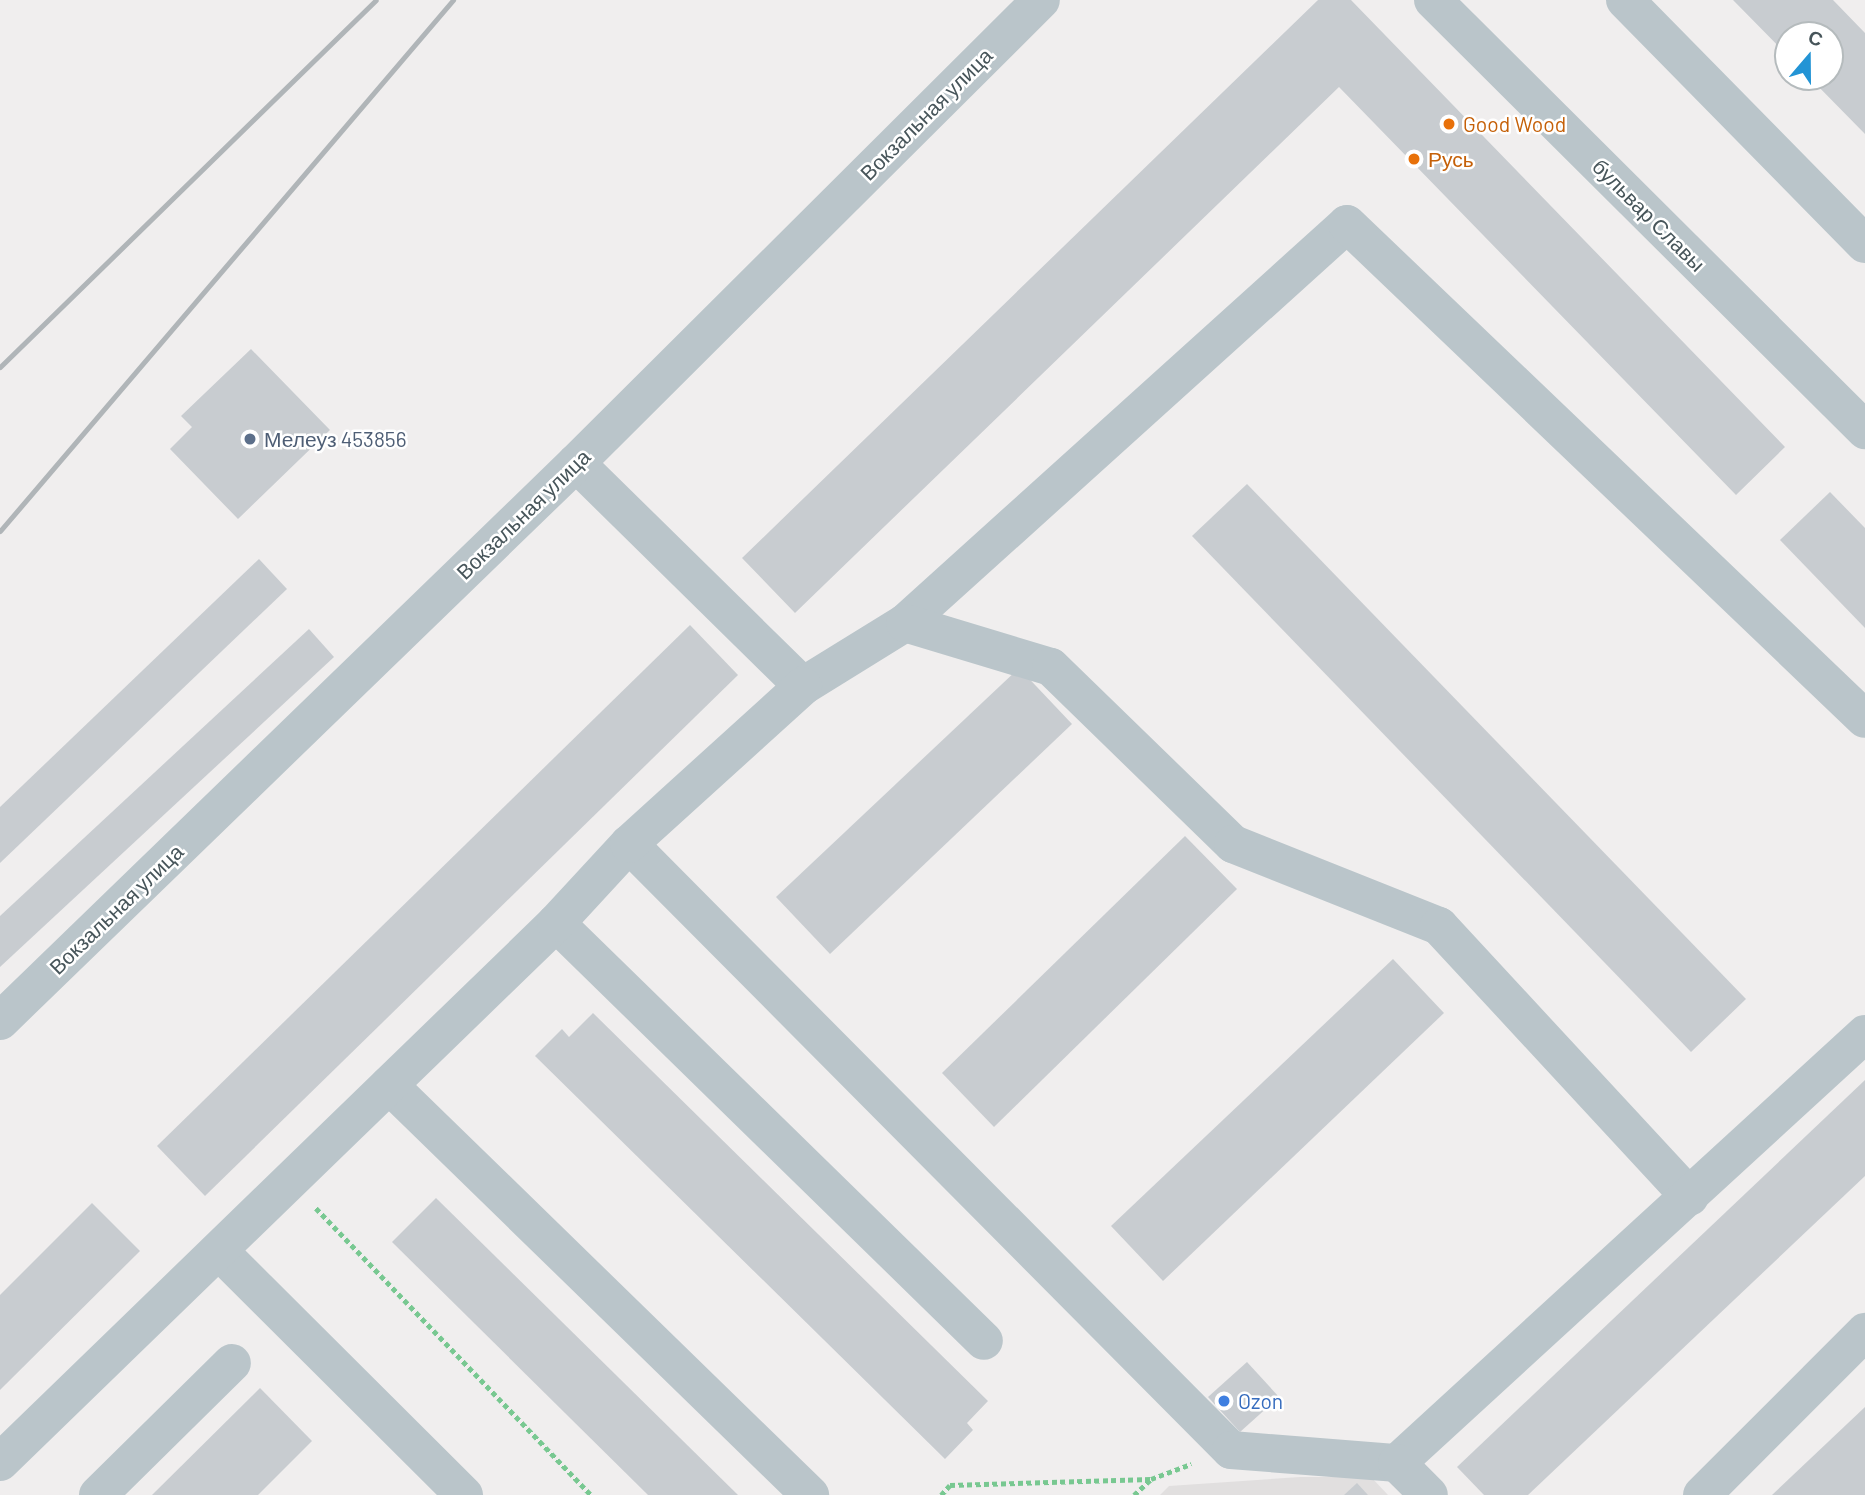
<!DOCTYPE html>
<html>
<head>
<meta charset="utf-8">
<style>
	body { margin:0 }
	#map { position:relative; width:1865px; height:1495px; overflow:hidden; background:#f0eeee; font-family:Barlow,sans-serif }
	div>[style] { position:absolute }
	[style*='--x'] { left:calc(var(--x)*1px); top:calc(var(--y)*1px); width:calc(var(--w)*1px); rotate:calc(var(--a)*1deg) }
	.education>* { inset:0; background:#e1dfdf }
	.building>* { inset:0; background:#c8ccd0 }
	.path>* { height:4.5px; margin-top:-2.25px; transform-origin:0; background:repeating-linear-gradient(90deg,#78c891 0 5px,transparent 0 8.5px) }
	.minor>* { height:38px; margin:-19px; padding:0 19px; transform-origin:19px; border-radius:19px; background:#bac5ca }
	.rail>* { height:5px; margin:-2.5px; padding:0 2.5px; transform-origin:2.5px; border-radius:2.5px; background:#b0b5b8 }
	.dots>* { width:19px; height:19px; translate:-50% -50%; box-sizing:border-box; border:4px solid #fff; border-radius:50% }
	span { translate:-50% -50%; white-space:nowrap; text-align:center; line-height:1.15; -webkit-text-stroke:5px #fff; paint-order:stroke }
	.street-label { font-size:21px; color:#47555a }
	.food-label { font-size:21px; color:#c56008 }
	.left { translate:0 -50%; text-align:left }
	.service-label { font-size:21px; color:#4e5e75 }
	.shop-label { font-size:21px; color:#366cbe }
	.north { position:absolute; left:1774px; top:21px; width:70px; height:70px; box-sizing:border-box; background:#fff; border:2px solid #b5bbbd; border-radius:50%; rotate:20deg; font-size:19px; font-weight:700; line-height:28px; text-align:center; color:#47555a }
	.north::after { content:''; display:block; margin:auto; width:24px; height:32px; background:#2394d5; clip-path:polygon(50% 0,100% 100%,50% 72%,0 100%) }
</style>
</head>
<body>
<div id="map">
	<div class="education">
		<i style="clip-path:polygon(1300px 1477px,1371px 1477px,1388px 1495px,1160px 1495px,1169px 1486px)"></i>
	</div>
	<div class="building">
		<i style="clip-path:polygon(1318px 0,1351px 0,1785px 447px,1736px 495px,1339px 87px,795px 613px,742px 558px)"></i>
		<i style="clip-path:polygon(1733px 0,1833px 0,1865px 33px,1865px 134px,1809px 77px,1830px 77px,1830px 35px,1788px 35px,1788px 56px)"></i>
		<i style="clip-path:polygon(251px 349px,330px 430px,238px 519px,170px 449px,192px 427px,181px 416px)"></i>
		<i style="clip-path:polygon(1247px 484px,1746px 999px,1691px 1052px,1192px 536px)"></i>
		<i style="clip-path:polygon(1830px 492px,1865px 528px,1865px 628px,1780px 540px)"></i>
		<i style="clip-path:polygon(259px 559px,287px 589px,0 863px,0 807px)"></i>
		<i style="clip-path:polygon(690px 625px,738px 675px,205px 1196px,157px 1146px)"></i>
		<i style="clip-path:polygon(309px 629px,334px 657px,0 967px,0 916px)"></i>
		<i style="clip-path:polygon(1019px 668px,1072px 724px,830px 954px,776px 897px)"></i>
		<i style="clip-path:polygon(1185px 836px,1237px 889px,994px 1127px,942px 1073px)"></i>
		<i style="clip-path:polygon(1393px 959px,1444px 1013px,1163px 1281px,1111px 1226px)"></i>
		<i style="clip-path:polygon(593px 1013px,988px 1401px,967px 1423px,973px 1430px,945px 1459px,535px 1056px,562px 1029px,569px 1037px)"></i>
		<i style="clip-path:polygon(1865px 1080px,1865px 1176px,1528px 1495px,1484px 1495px,1457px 1467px)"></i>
		<i style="clip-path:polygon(436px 1198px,738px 1495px,648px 1495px,392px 1242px)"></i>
		<i style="clip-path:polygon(92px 1203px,140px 1251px,0 1390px,0 1295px)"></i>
		<i style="clip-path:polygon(1247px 1362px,1279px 1397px,1240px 1432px,1208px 1397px)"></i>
		<i style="clip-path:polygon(260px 1388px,312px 1441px,258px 1495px,152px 1495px)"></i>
		<i style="clip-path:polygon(1865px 1407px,1865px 1495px,1772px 1495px)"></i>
		<i style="clip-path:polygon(1357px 1483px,1368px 1495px,1344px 1495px)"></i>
	</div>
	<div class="path">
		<i style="--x:316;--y:1208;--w:397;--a:46.2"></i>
		<i style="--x:941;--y:1495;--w:13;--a:-48"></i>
		<i style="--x:950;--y:1485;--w:201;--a:-1.7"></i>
		<i style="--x:1134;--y:1495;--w:23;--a:-43"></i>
		<i style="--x:1151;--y:1479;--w:43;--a:-20.6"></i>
	</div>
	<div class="minor">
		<i style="--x:1433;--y:0;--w:610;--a:44.87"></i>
		<i style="--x:1625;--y:0;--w:342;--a:45.5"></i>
		<i style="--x:576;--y:463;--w:318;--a:44.5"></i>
		<i style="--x:803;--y:686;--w:120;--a:-31.7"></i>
		<i style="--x:905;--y:623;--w:595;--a:-42.07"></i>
		<i style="--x:1347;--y:224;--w:716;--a:43.7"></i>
		<i style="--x:905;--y:623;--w:152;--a:16.8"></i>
		<i style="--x:1051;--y:667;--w:254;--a:44.2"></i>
		<i style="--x:1233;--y:844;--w:222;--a:21.7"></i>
		<i style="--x:1439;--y:926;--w:369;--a:47.2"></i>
		<i style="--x:629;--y:844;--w:854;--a:45.19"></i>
		<i style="--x:1231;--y:1450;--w:167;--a:4.5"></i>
		<i style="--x:1397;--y:1463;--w:635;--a:-42.51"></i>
		<i style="--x:556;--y:923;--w:598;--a:44.32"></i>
		<i style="--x:0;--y:1021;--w:802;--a:-44.09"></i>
		<i style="--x:576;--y:463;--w:656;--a:-44.88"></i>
		<i style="--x:389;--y:1085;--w:588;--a:44.24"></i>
		<i style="--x:219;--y:1251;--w:346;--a:44.9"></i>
		<i style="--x:0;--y:1462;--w:774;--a:-44.11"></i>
		<i style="--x:556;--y:923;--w:108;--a:-47.3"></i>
		<i style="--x:629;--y:844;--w:235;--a:-42.2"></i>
		<i style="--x:1397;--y:1463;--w:45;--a:45"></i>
		<i style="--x:98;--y:1495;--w:188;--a:-44.6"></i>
		<i style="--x:1702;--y:1495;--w:231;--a:-45"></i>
	</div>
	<div class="rail">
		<i style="--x:0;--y:367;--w:525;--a:-44.31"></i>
		<i style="--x:0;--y:531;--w:698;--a:-49.53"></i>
	</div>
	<div class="dots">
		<i style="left:1449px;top:124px;background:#e8710a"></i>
		<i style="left:1414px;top:159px;background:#e8710a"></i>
		<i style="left:250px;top:439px;background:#5c6f8a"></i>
		<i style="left:1224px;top:1401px;background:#3f7fe0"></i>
	</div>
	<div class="street-label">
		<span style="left:926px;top:114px;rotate:-45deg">Вокзальная улица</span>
		<span style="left:1649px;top:215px;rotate:45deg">бульвар Славы</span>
		<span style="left:523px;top:514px;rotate:-44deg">Вокзальная улица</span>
		<span style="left:116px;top:909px;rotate:-44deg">Вокзальная улица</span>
	</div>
	<div class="food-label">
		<span class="left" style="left:1463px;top:124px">Good Wood</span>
		<span class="left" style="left:1428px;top:159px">Русь</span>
	</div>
	<div class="service-label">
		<span class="left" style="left:264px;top:439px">Мелеуз 453856</span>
	</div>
	<div class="shop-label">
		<span class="left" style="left:1238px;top:1401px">Ozon</span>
	</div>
	<div class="north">С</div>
</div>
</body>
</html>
